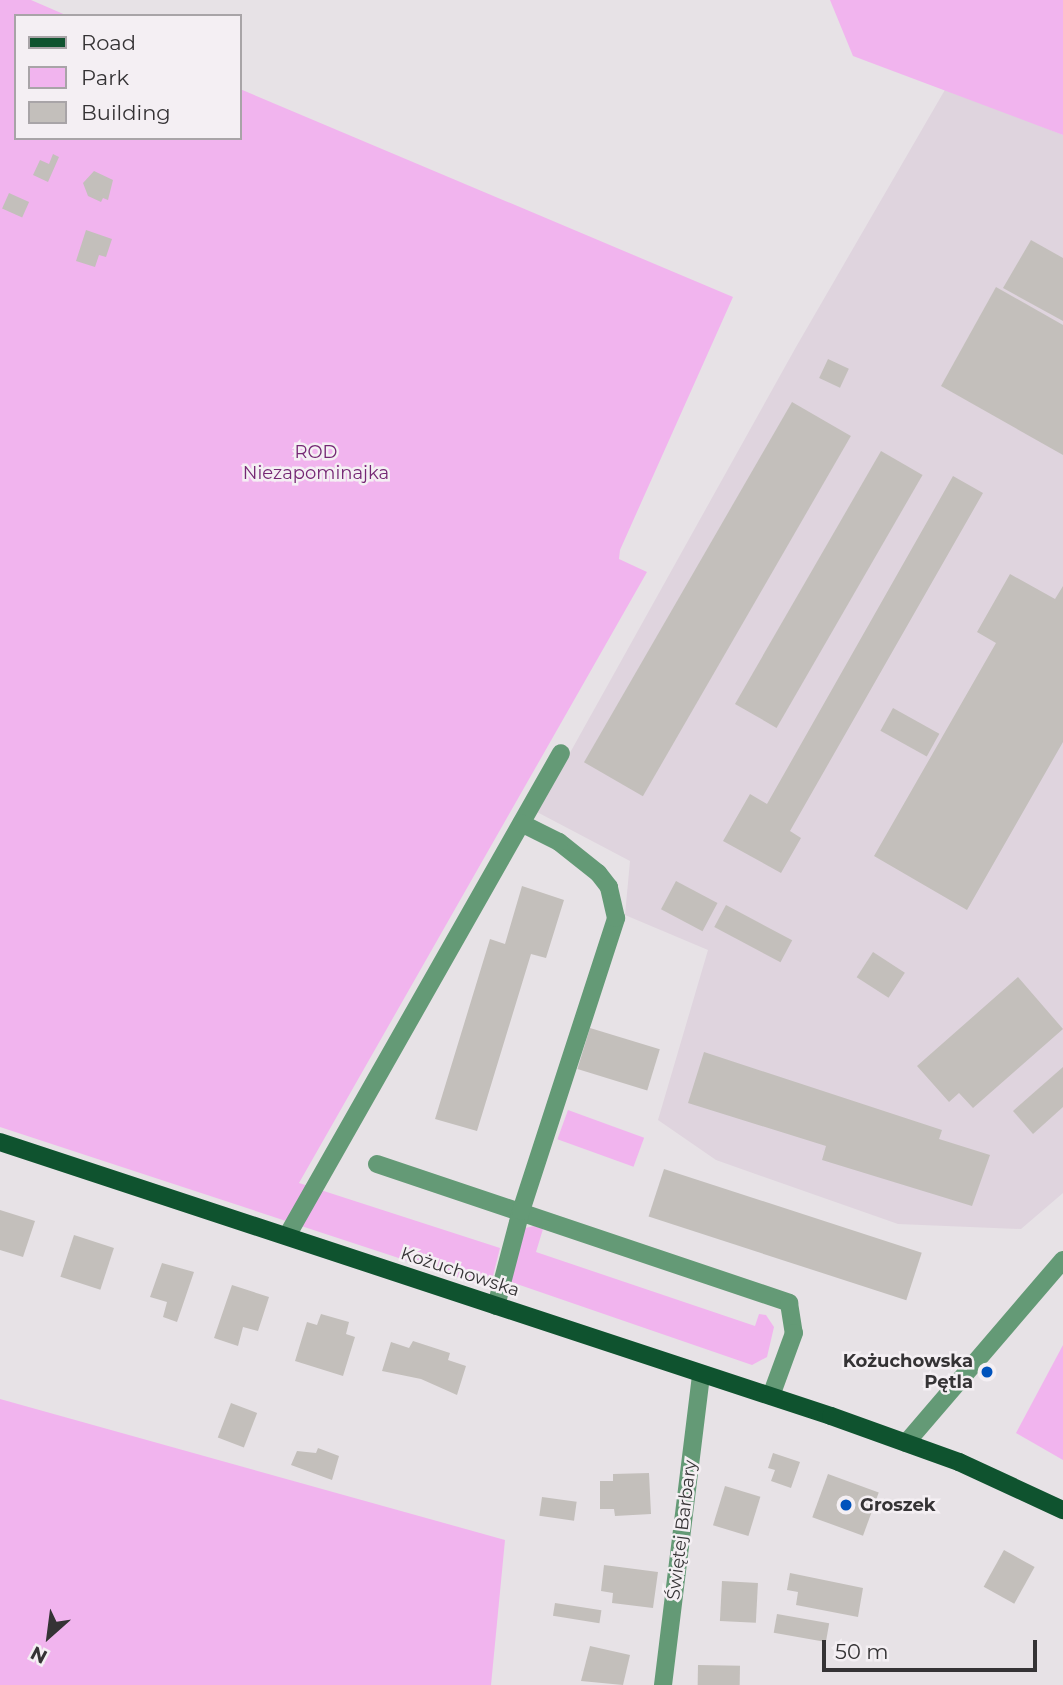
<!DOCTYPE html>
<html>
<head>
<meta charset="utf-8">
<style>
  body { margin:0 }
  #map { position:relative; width:1063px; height:1685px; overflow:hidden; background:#e7e2e6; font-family:Montserrat,sans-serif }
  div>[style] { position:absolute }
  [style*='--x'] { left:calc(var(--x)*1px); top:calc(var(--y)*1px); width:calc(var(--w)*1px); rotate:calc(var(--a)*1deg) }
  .built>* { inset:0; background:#dfd4de }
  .green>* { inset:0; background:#f1b4ee; transform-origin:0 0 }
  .building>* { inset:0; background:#c3bfbb; transform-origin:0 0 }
  .minor>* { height:18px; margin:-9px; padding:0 9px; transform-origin:9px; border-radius:9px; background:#649a76 }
  .major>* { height:18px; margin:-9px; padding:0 9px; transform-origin:9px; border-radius:9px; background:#0f532f }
  .dots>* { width:19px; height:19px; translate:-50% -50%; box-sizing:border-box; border:4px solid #f4eff3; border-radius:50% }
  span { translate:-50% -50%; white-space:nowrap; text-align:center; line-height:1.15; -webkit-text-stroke:5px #f4eff3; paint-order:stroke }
  .park-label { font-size:18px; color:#752774 }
  .street-label { font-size:18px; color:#353335 }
  .poi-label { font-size:18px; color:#353335; font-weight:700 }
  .right { translate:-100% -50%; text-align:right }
  .left { translate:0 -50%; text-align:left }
  .legend { position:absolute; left:14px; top:14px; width:228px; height:126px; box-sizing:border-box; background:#f4eff3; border:2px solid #a8a4a7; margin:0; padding:9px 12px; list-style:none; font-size:21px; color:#353335 }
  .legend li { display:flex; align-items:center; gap:14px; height:35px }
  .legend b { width:35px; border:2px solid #a8a4a7 }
  .north { position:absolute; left:14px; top:1601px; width:70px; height:70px; -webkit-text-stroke:5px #f4eff3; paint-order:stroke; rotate:208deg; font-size:19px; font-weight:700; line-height:28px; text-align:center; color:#353335 }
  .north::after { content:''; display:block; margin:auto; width:24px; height:32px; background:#353335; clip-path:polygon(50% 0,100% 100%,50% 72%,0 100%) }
  .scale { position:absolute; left:822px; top:1640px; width:215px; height:32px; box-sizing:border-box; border:4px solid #353335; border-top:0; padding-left:9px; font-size:21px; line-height:24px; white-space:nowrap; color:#353335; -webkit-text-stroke:5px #f4eff3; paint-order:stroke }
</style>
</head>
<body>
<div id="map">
  <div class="built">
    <i style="clip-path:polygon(946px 88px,1063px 135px,1063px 1193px,1021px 1229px,898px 1224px,716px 1160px,658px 1120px,708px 950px,625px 915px,630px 861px,537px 812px,796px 347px)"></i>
  </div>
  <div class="green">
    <i style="clip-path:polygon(0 0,31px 0,68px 16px,16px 16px,16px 138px,240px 138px,240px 89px,733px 297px,620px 550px,619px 559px,647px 572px,299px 1183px,500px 1248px,490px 1288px,0 1127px)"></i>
    <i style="clip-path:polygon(830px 0,1063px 0,1063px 135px,853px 56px)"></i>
    <i style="left:568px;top:1110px;width:81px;height:31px;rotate:20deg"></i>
    <i style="clip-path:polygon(534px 1226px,543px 1229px,536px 1252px,755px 1326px,759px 1314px,766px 1315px,774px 1327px,767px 1357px,752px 1365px,511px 1282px,525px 1228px)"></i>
    <i style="clip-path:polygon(1063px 1345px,1063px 1460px,1016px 1433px)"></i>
    <i style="clip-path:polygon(0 1399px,505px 1540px,491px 1685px,0 1685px)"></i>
  </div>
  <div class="building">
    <i style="clip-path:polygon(53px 154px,59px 157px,48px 182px,33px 175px,40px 160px,49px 164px)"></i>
    <i style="clip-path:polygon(94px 171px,113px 180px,108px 200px,103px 198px,101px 202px,88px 196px,83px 183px)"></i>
    <i style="left:9px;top:193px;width:22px;height:17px;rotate:24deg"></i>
    <i style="clip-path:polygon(86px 230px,112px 239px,106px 257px,99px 255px,95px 267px,76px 261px)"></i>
    <i style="clip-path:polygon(1031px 240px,1063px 258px,1063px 321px,1003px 288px)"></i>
    <i style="clip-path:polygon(996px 287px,1063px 325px,1063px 455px,941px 386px)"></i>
    <i style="left:828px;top:359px;width:23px;height:21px;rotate:25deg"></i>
    <i style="left:792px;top:402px;width:68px;height:416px;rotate:30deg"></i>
    <i style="left:881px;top:451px;width:48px;height:292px;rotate:30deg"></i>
    <i style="clip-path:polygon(953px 476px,983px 493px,790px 831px,801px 838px,781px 873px,723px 841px,750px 794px,767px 804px)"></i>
    <i style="clip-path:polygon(1010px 574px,1055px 599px,1063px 586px,1063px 742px,967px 910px,874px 856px,996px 643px,977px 632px)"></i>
    <i style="left:893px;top:708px;width:53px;height:26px;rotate:29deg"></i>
    <i style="left:676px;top:881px;width:47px;height:32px;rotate:28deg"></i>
    <i style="clip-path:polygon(522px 886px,564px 900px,546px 958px,531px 954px,477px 1131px,435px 1119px,490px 939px,505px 944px)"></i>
    <i style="left:726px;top:905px;width:75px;height:25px;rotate:28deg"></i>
    <i style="left:873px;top:952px;width:38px;height:30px;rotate:33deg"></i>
    <i style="clip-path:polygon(1018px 977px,1063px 1029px,973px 1108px,959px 1093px,949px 1102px,917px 1066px)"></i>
    <i style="left:590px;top:1028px;width:73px;height:43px;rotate:17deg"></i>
    <i style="clip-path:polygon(704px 1052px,942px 1130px,939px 1139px,990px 1155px,972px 1206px,822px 1160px,826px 1146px,688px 1103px)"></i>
    <i style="clip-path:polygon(1063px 1067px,1063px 1107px,1033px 1134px,1013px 1111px)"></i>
    <i style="left:664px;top:1169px;width:271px;height:50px;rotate:18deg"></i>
    <i style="clip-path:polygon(0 1210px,35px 1221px,23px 1257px,0 1250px)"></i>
    <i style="left:74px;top:1235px;width:42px;height:44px;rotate:18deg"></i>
    <i style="clip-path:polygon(162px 1263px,194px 1272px,177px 1322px,163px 1317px,167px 1302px,150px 1297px)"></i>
    <i style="clip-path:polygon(232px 1285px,269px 1297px,258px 1331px,243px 1327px,238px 1346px,214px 1338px)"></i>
    <i style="clip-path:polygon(321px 1314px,349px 1322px,346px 1334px,355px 1337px,343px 1376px,295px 1361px,307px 1322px,317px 1325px)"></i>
    <i style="clip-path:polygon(413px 1341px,450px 1353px,448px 1360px,466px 1366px,457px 1395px,421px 1379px,382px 1371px,391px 1342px,409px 1348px)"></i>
    <i style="left:231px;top:1403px;width:28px;height:37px;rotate:21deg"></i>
    <i style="clip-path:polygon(318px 1448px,339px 1456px,332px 1480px,291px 1465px,297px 1451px,316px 1453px)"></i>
    <i style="clip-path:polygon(773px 1453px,800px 1462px,791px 1488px,771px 1481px,775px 1470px,768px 1468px)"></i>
    <i style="clip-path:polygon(649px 1473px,651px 1514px,615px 1516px,614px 1509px,600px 1509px,600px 1481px,613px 1481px,613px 1474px)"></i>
    <i style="left:828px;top:1474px;width:54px;height:46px;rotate:20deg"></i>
    <i style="left:725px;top:1486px;width:37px;height:41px;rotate:17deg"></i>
    <i style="left:542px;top:1497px;width:35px;height:19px;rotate:8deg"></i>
    <i style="left:1004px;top:1550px;width:35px;height:42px;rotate:29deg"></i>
    <i style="clip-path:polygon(604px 1565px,658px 1572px,653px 1608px,612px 1603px,613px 1593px,601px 1591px)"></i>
    <i style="clip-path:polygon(790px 1573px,863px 1588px,858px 1617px,796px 1605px,798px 1592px,787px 1590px)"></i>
    <i style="left:722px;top:1581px;width:36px;height:40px;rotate:3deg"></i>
    <i style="left:555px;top:1603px;width:47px;height:13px;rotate:9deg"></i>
    <i style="left:777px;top:1614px;width:53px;height:19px;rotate:10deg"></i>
    <i style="clip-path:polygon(590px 1646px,630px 1655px,623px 1685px,581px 1681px)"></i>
    <i style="left:698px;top:1665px;width:42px;height:20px;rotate:1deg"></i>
  </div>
  <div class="minor">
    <i style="--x:377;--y:1164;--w:435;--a:18.6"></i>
    <i style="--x:789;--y:1303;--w:30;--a:81"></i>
    <i style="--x:794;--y:1333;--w:67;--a:110.1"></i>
    <i style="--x:287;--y:1236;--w:555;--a:-60.43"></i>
    <i style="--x:496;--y:1306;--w:98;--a:-75.3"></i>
    <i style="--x:521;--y:1211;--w:308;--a:-72"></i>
    <i style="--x:616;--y:918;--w:32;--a:-103"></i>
    <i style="--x:609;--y:887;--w:18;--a:-128"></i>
    <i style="--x:598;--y:873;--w:50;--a:-141.5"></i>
    <i style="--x:559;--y:842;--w:42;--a:-153.4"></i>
    <i style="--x:906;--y:1443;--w:241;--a:-49.4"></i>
    <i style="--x:663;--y:1685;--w:313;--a:-83"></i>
  </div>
  <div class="major">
    <i style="--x:0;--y:1142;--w:875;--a:18.25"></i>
    <i style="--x:831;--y:1416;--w:136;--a:19.8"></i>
    <i style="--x:959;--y:1462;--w:115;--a:24.8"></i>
  </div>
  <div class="dots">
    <i style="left:987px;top:1372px;background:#0053bc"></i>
    <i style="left:846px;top:1505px;background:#0053bc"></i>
  </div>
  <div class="park-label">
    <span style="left:316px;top:463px">ROD<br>Niezapominajka</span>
  </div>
  <div class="street-label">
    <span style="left:460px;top:1272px;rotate:18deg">Kożuchowska</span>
    <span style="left:682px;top:1530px;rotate:-83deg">Świętej Barbary</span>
  </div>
  <div class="poi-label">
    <span class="right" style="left:973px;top:1372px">Kożuchowska<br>Pętla</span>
    <span class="left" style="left:860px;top:1505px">Groszek</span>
  </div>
  <ul class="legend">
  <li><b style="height:9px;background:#0f532f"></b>Road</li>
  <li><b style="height:19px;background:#f1b4ee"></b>Park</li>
  <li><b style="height:19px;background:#c3bfbb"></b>Building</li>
  </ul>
  <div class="north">N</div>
  <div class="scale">50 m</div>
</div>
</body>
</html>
